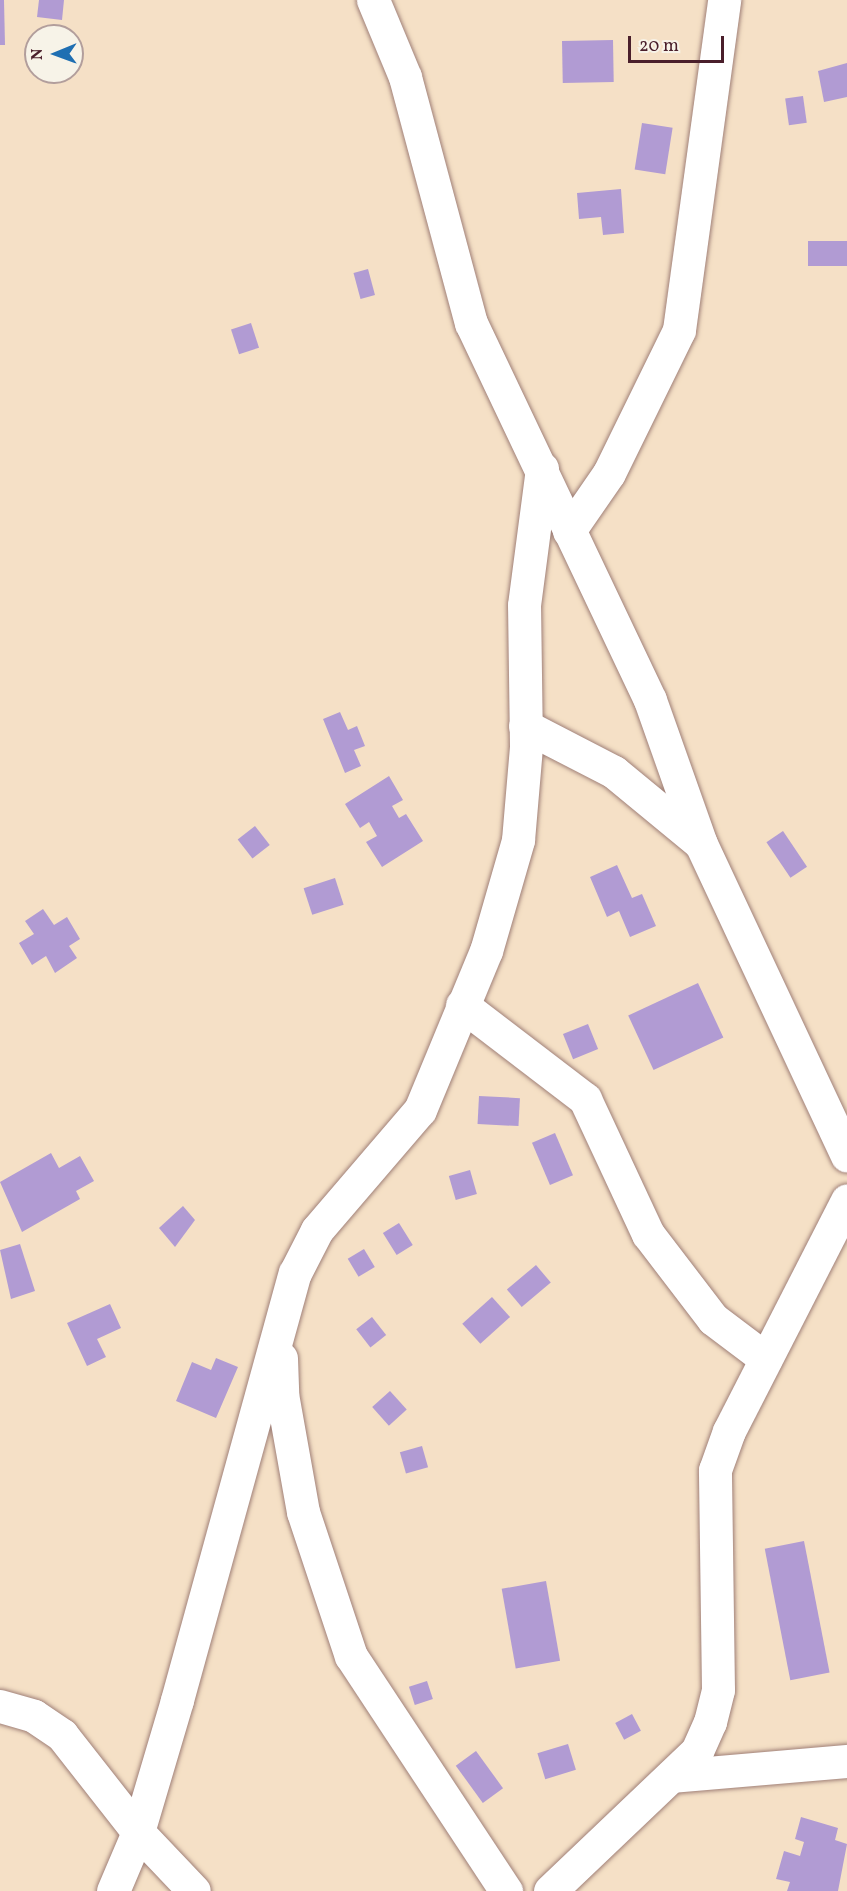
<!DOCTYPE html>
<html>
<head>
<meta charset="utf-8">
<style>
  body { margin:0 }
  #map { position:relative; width:847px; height:1891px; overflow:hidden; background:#f5e0c6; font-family:Vollkorn,serif }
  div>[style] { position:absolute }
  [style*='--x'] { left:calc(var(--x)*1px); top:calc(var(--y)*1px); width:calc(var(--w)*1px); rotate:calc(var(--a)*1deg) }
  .building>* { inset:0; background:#b19bd3; transform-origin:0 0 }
  .roads { filter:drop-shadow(0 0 2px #a08078) drop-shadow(0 0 2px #a08078) }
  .minor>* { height:33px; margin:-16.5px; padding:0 16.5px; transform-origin:16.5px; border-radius:16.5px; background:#fff }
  span { translate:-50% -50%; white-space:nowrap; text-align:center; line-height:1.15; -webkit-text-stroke:4.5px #f7f3e8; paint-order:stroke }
  .north { position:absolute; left:24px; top:24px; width:60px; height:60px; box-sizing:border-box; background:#f7f3e8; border:2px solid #b29e9c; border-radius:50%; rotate:269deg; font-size:16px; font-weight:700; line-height:24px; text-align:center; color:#4a1f2b }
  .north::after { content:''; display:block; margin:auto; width:21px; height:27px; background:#1f6fb2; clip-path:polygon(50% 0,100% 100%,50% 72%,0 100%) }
  .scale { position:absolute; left:628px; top:36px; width:96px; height:27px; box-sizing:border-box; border:3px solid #4a1f2b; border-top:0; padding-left:8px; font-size:18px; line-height:21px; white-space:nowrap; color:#4a1f2b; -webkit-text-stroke:4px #f7f3e8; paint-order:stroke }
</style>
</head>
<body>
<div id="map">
  <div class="building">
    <i style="clip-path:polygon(0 0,4px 0,5px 45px,0 45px)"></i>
    <i style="clip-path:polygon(39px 0,64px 0,62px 20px,37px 17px)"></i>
    <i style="left:613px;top:40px;width:42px;height:51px;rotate:89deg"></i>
    <i style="clip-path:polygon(847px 63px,847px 97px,824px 102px,818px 71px)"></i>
    <i style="left:803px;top:96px;width:27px;height:18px;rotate:82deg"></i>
    <i style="left:642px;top:123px;width:31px;height:47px;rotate:9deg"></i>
    <i style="clip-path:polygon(621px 189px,624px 233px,603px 235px,601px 217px,579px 219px,577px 193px)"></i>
    <i style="left:847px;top:241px;width:25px;height:39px;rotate:90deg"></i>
    <i style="left:368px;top:269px;width:27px;height:15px;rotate:75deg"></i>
    <i style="left:251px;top:323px;width:26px;height:21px;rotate:72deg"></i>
    <i style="clip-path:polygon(340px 712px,348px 730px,357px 726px,365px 746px,354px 750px,361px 766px,345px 773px,323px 719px)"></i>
    <i style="clip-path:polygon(389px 776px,403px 800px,392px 806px,399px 818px,406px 814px,423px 841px,382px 867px,366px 842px,377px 836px,369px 822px,360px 828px,345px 804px)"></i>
    <i style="left:255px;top:826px;width:24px;height:22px;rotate:52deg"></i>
    <i style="left:783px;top:831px;width:43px;height:20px;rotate:56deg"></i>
    <i style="clip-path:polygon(617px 865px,632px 898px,642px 894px,656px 926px,630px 937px,619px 911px,607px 917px,590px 877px)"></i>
    <i style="left:335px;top:878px;width:28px;height:33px;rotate:72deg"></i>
    <i style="clip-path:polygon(43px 909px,54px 925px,67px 917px,80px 939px,69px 946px,77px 958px,55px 973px,46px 956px,32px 965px,19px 943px,34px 934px,25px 921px)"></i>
    <i style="left:698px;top:983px;width:60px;height:77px;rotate:65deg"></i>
    <i style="left:588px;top:1024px;width:27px;height:27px;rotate:68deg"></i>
    <i style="left:479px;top:1096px;width:41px;height:28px;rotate:3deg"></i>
    <i style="left:555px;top:1133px;width:46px;height:25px;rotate:67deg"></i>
    <i style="clip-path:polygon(51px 1153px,59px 1168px,80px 1156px,94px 1181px,76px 1191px,80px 1199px,22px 1232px,0 1182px)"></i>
    <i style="left:470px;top:1170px;width:25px;height:22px;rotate:74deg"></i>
    <i style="clip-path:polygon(183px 1206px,195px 1220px,175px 1247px,159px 1228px)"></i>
    <i style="left:399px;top:1223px;width:26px;height:19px;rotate:58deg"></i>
    <i style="clip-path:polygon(20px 1244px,35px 1291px,11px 1299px,0 1250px)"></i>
    <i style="left:364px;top:1249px;width:21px;height:19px;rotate:59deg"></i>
    <i style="left:536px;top:1265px;width:23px;height:38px;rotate:50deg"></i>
    <i style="left:492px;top:1297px;width:27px;height:40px;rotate:48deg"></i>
    <i style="clip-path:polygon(110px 1304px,121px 1328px,97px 1339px,106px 1357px,87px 1366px,67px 1323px)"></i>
    <i style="left:372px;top:1317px;width:23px;height:20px;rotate:52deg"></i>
    <i style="clip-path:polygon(216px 1358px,238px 1367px,216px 1418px,176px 1401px,192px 1362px,211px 1370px)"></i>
    <i style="left:390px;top:1391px;width:25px;height:24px;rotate:48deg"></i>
    <i style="left:422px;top:1446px;width:22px;height:23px;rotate:74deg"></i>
    <i style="left:804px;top:1541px;width:134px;height:40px;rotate:79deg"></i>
    <i style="left:546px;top:1581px;width:81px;height:45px;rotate:80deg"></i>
    <i style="left:427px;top:1681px;width:19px;height:19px;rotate:72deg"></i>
    <i style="left:632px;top:1714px;width:19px;height:19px;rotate:62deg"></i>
    <i style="left:568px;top:1744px;width:27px;height:32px;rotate:73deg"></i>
    <i style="left:476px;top:1751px;width:46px;height:25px;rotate:54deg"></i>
    <i style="clip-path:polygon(801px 1817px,838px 1828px,835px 1840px,847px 1844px,838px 1891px,787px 1891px,790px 1882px,776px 1879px,784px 1851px,800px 1856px,804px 1842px,795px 1839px)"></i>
  </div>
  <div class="roads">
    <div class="minor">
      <i style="--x:373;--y:0;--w:83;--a:67.4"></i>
      <i style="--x:405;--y:77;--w:255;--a:75"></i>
      <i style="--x:471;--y:323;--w:417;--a:64.6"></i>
      <i style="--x:650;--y:700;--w:153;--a:70.5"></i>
      <i style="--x:701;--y:844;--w:344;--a:64.9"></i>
      <i style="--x:569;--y:531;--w:70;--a:-55.4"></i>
      <i style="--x:609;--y:473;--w:159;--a:-63.9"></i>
      <i style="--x:679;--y:330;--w:333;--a:-82.2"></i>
      <i style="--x:525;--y:726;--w:100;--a:27.3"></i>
      <i style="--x:614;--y:772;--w:112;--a:39.5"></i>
      <i style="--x:462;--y:1005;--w:155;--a:37.4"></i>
      <i style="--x:585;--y:1099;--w:149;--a:65"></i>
      <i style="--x:648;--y:1234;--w:107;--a:52.6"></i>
      <i style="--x:713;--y:1319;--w:66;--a:37"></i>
      <i style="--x:281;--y:1358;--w:36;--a:88"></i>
      <i style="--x:282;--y:1394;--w:120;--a:79.9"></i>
      <i style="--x:303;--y:1512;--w:152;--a:71.6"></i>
      <i style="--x:351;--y:1656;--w:282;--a:56.6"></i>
      <i style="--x:0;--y:1706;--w:35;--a:16"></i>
      <i style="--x:34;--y:1716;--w:34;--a:34"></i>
      <i style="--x:62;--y:1735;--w:123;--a:51.9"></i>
      <i style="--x:138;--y:1832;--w:81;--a:46.5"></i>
      <i style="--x:672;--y:1776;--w:176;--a:-4.9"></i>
      <i style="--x:113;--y:1891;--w:64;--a:-67"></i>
      <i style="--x:138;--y:1832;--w:138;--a:-73.5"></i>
      <i style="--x:177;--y:1700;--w:443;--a:-74.6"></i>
      <i style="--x:295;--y:1273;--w:48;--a:-62.9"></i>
      <i style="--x:317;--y:1230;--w:158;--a:-49.4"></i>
      <i style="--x:420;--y:1110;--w:172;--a:-67.5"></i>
      <i style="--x:486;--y:951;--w:116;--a:-73.9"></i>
      <i style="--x:518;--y:840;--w:94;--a:-85.1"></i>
      <i style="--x:526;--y:746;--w:141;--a:-90.8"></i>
      <i style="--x:524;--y:605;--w:138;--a:-82.5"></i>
      <i style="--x:550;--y:1891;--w:203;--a:-43.6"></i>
      <i style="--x:697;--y:1751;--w:32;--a:-66"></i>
      <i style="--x:710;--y:1722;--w:33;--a:-76"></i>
      <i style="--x:718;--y:1690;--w:220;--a:-90.8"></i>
      <i style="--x:715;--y:1470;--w:41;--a:-70.3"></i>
      <i style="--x:729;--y:1431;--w:259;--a:-62.9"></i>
    </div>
  </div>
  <div class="north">N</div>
  <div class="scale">20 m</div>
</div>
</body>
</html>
